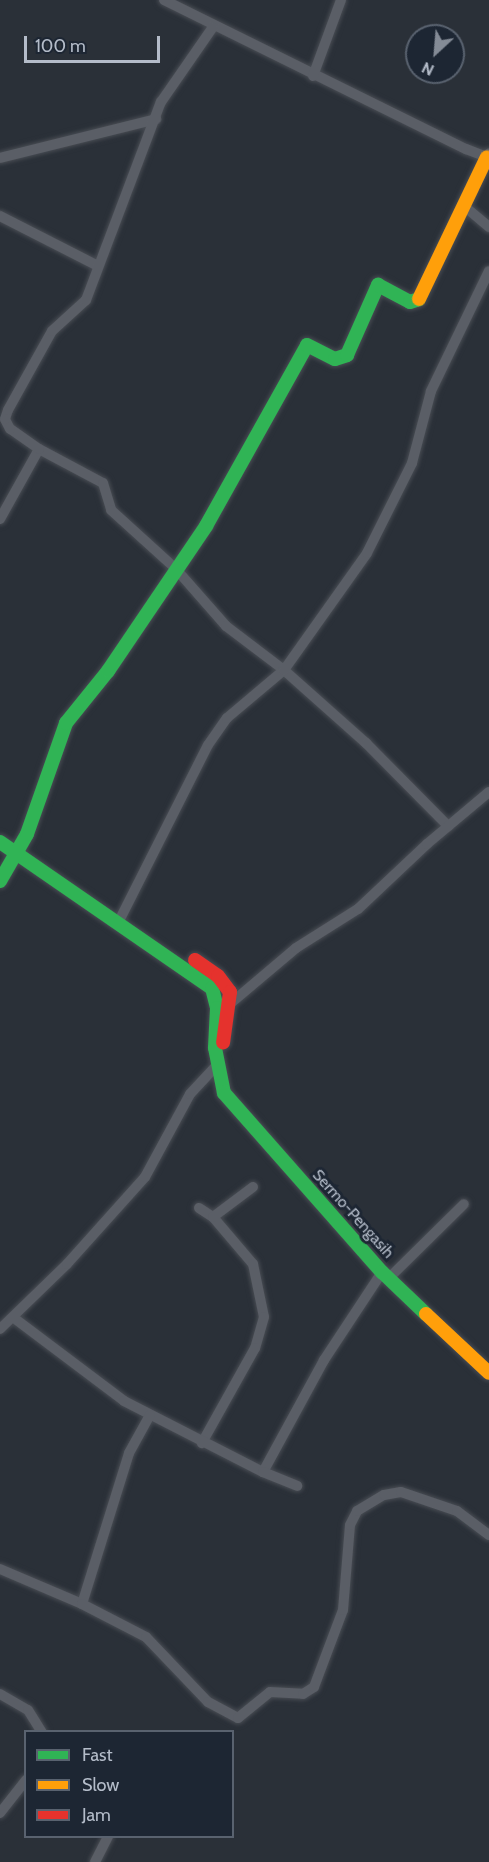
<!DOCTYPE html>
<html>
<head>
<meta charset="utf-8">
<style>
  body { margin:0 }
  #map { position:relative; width:489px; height:1862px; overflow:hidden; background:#2a3038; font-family:Cabin,sans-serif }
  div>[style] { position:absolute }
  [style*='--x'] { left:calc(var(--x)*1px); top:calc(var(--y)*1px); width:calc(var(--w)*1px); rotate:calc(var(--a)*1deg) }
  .roads { filter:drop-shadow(0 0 2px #484c53) drop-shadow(0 0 2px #484c53) }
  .street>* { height:10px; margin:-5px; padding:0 5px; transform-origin:5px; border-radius:5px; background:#5a5e66 }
  .fast>* { height:14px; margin:-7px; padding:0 7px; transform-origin:7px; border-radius:7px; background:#30b455 }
  .slow>* { height:14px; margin:-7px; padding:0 7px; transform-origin:7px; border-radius:7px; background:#ff9f0a }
  .jam>* { height:14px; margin:-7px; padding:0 7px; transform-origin:7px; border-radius:7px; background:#e5322d }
  span { translate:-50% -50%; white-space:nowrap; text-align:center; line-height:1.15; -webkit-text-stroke:6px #1d2633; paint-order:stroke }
  .street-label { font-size:16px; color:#b4bcc9 }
  .legend { position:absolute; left:24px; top:1730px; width:210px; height:108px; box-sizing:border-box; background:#1d2633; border:2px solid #59626f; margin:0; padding:8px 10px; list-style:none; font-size:18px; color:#b4bcc9 }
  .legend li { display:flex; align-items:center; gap:12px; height:30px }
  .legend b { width:30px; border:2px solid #59626f }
  .north { position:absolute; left:405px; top:24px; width:60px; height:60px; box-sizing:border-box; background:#1d2633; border:2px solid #59626f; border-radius:50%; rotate:206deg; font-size:16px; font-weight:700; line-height:24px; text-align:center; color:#b4bcc9 }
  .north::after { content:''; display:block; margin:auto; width:21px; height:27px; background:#848b96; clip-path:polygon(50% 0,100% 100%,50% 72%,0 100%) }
  .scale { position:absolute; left:24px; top:36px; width:136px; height:27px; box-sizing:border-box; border:3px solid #b4bcc9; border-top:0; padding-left:8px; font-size:18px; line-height:21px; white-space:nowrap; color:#b4bcc9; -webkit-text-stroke:4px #1d2633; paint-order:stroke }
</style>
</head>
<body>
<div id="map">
  <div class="roads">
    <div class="street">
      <i style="--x:164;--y:0;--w:337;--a:26.3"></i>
      <i style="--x:466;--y:149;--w:22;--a:21"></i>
      <i style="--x:487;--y:157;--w:4;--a:-63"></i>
      <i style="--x:313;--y:76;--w:81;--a:-69.8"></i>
      <i style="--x:0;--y:158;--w:161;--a:-14"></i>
      <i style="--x:464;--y:206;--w:33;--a:40"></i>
      <i style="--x:0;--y:216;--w:110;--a:27"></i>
      <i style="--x:39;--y:449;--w:72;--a:28"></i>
      <i style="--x:103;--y:483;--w:28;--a:73"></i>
      <i style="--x:111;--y:510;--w:88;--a:42.2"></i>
      <i style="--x:176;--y:569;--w:76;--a:48.7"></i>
      <i style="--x:226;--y:626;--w:73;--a:37.2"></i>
      <i style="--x:284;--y:670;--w:110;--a:41.7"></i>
      <i style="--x:366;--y:743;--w:117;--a:45.3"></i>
      <i style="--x:0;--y:519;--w:80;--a:-60.9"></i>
      <i style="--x:39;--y:449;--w:35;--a:-145"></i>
      <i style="--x:10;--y:429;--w:11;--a:-117"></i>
      <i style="--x:5;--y:419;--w:9;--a:-72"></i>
      <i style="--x:8;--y:410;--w:90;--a:-60.9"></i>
      <i style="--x:52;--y:331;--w:46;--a:-42.4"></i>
      <i style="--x:86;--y:300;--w:212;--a:-69.3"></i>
      <i style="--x:161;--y:102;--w:91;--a:-55.3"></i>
      <i style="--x:119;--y:921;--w:197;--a:-63.2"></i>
      <i style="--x:208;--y:745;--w:33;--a:-55"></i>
      <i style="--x:227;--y:718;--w:75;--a:-40.1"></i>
      <i style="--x:284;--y:670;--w:143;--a:-54.6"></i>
      <i style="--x:367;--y:553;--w:101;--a:-63.4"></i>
      <i style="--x:412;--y:463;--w:74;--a:-75.2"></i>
      <i style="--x:431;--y:391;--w:133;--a:-64.2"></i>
      <i style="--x:231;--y:1003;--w:85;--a:-40.2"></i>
      <i style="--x:296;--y:948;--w:73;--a:-32.2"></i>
      <i style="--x:358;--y:909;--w:95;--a:-43.3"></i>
      <i style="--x:427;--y:844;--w:81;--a:-40"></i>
      <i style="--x:199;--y:1208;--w:17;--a:33"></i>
      <i style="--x:213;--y:1217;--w:62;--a:49.6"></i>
      <i style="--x:253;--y:1264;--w:54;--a:78.3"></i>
      <i style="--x:264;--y:1317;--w:32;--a:106"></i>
      <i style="--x:255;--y:1348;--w:109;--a:119.2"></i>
      <i style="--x:213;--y:1217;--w:50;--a:-36.9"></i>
      <i style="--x:389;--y:1278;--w:105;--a:-44.6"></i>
      <i style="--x:14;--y:1318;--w:138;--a:37"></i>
      <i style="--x:124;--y:1401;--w:156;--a:27.1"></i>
      <i style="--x:263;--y:1472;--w:128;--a:-61.4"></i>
      <i style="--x:324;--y:1360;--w:105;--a:-56.6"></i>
      <i style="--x:0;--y:1329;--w:93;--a:-44.1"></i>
      <i style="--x:67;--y:1264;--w:117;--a:-48.1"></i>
      <i style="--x:145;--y:1177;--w:94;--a:-61.5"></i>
      <i style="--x:190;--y:1094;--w:41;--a:-47"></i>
      <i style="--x:263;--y:1472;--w:37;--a:22"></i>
      <i style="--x:0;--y:1569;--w:89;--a:23.1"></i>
      <i style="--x:82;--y:1604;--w:158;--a:-72.7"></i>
      <i style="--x:129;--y:1453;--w:43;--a:-61.1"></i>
      <i style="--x:82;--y:1604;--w:72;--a:27.3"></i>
      <i style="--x:146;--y:1637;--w:90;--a:46.4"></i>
      <i style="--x:208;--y:1702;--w:34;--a:28"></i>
      <i style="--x:238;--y:1718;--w:41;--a:-39.1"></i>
      <i style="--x:270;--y:1692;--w:33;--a:3"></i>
      <i style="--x:303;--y:1694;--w:13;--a:-32"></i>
      <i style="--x:314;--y:1687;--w:82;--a:-69.4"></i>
      <i style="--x:343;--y:1610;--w:85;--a:-85.3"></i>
      <i style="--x:350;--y:1525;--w:16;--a:-63"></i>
      <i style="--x:357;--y:1511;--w:31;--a:-31"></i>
      <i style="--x:384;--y:1495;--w:17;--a:-10"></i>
      <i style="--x:401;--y:1492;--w:59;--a:18.7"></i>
      <i style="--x:457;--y:1511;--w:40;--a:37"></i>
      <i style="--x:0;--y:1694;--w:32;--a:30"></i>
      <i style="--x:28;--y:1710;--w:26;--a:58"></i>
      <i style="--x:0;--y:1813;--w:42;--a:-51.8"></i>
      <i style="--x:95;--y:1862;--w:29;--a:-63"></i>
    </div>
    <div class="fast">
      <i style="--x:0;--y:842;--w:257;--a:34.6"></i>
      <i style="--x:212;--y:988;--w:21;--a:76"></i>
      <i style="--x:217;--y:1008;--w:40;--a:92.9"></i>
      <i style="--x:215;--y:1048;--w:46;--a:78.7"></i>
      <i style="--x:224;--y:1093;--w:239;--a:48.6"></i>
      <i style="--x:382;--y:1272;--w:61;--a:43.7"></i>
      <i style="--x:0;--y:881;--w:54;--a:-60.1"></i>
      <i style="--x:27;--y:834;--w:118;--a:-70.6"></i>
      <i style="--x:66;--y:723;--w:67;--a:-51.1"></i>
      <i style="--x:108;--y:671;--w:175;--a:-55.9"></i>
      <i style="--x:206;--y:526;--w:207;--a:-60.8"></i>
      <i style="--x:307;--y:345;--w:31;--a:27"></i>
      <i style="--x:335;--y:359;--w:13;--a:-18"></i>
      <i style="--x:347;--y:355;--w:77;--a:-66.1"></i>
      <i style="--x:378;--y:285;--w:36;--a:28"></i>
      <i style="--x:410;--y:302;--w:9;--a:-18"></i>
    </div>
    <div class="slow">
      <i style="--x:419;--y:299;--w:157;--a:-64.4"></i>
      <i style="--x:426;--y:1314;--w:86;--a:43.1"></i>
    </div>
    <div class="jam">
      <i style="--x:195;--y:960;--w:28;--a:35"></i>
      <i style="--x:218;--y:976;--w:20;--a:53"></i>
      <i style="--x:230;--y:992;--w:51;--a:97.8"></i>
    </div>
  </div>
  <div class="street-label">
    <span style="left:353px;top:1214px;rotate:48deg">Sermo-Pengasih</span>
  </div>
  <ul class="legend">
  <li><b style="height:8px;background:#30b455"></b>Fast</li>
  <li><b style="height:8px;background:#ff9f0a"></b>Slow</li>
  <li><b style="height:8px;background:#e5322d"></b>Jam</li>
  </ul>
  <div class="north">N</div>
  <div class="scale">100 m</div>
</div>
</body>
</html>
